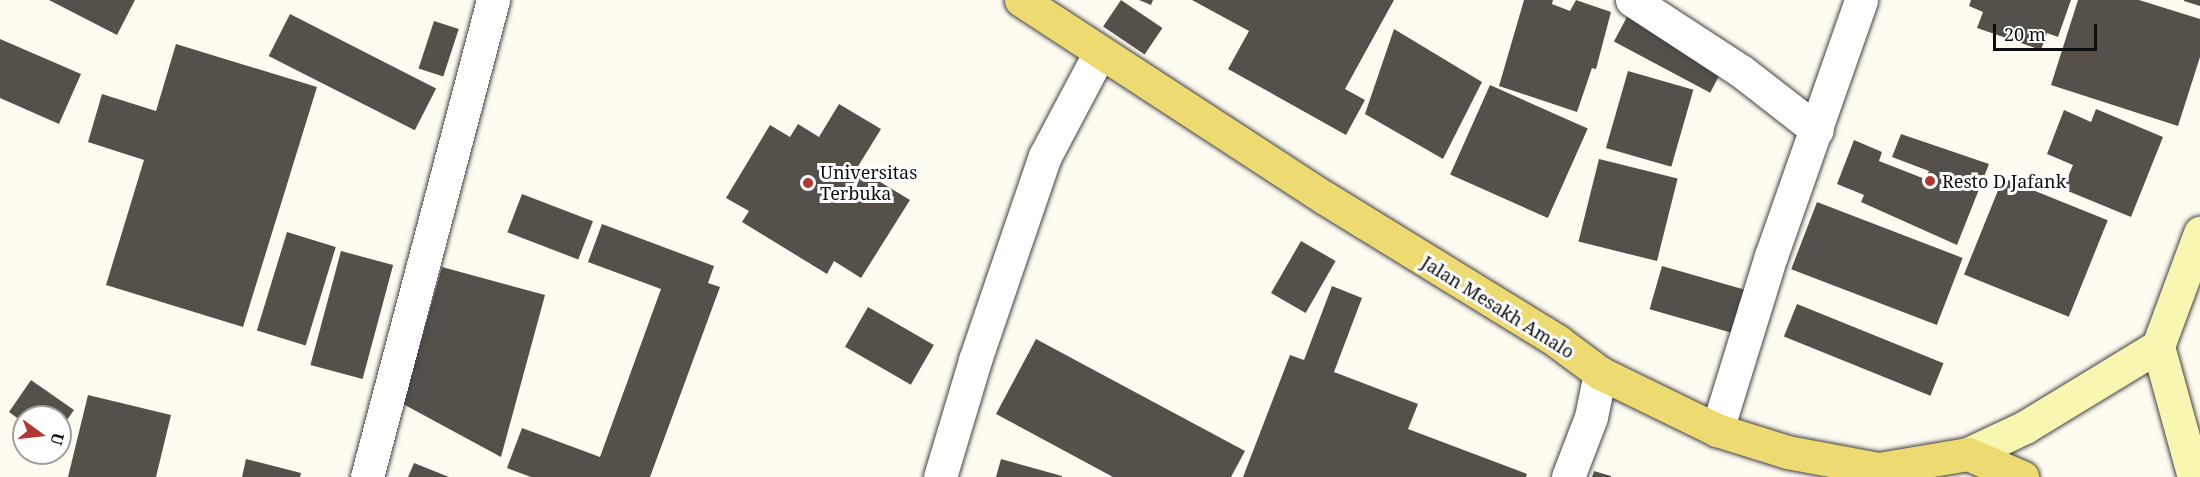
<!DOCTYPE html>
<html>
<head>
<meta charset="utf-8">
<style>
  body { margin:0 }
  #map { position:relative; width:2200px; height:477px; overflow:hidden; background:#fefcf1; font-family:"Noto Serif",serif }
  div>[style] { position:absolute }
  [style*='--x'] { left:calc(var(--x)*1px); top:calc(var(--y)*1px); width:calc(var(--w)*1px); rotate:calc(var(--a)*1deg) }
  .building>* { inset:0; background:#56504b; transform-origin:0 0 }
  .roads { filter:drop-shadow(0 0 2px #414141) drop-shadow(0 0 2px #414141) }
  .minor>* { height:33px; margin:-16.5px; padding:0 16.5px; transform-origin:16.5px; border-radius:16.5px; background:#fff }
  .secondary>* { height:33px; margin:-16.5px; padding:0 16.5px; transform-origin:16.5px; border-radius:16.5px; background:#f8f7b1 }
  .primary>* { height:33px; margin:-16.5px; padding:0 16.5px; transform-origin:16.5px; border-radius:16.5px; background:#edda71 }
  .dots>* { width:16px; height:16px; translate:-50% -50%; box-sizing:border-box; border:3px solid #fff; border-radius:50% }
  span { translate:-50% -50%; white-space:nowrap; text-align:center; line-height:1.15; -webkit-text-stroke:6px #fff; paint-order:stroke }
  .poi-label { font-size:18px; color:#0e0e0e }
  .left { translate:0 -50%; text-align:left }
  .street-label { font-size:18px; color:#0e0e0e }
  .north { position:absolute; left:12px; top:405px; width:60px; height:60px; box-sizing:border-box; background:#fff; border:2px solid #9f9f9f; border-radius:50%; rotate:105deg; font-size:16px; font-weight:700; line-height:24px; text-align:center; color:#0e0e0e }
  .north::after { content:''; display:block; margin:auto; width:21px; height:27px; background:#b33731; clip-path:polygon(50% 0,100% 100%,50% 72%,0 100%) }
  .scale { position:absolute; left:1993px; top:24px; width:104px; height:27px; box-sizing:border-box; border:3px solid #0e0e0e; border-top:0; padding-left:8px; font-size:18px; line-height:21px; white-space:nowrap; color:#0e0e0e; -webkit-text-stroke:4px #fff; paint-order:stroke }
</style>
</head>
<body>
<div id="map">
  <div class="building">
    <i style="clip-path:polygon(49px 0,135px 0,117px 35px)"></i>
    <i style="left:1121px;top:0;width:50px;height:32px;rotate:34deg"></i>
    <i style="clip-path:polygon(1139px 0,1153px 0,1151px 5px)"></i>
    <i style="clip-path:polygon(1192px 0,1394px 0,1345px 89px,1365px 100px,1346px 135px,1228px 69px,1249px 31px)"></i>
    <i style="clip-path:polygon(1524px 0,1553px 0,1552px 4px,1570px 11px,1576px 0,1611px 12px,1596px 69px,1592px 68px,1577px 112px,1499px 86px)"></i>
    <i style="clip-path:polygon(1971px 0,2071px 0,2058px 37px,2047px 33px,2041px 50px,1977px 28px,1983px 12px,1969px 6px)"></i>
    <i style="clip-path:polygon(2078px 0,2139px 0,2200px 19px,2200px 57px,2178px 126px,2051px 85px)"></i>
    <i style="clip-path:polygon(2184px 0,2200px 0,2200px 6px,2184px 1px)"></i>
    <i style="left:290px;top:14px;width:164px;height:47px;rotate:27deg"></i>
    <i style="left:1628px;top:15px;width:109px;height:30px;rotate:28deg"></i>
    <i style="left:434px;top:21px;width:26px;height:50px;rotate:18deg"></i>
    <i style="clip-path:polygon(1394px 29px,1482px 82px,1443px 159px,1365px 114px)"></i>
    <i style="clip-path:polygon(0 39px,81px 74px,59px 124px,0 98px)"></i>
    <i style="clip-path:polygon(176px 44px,317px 87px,243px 327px,106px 285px,144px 160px,88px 142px,102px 94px,156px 111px)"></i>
    <i style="left:1628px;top:71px;width:68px;height:80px;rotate:16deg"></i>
    <i style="left:1490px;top:85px;width:107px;height:98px;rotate:24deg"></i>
    <i style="clip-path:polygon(839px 104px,881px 129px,857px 168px,910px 200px,861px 278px,834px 261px,827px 274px,742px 222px,749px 211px,726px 198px,770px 125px,790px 137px,798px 124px,819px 137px)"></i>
    <i style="clip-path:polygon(2096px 109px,2163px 137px,2131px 217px,2063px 189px,2073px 165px,2047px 154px,2064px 110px,2091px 122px)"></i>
    <i style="clip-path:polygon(1901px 134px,1989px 164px,1957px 245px,1861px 202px,1864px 195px,1837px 184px,1854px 140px,1882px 152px,1879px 161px,1925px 179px,1929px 171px,1892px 157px)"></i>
    <i style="left:1599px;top:159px;width:81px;height:85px;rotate:14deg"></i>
    <i style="left:2003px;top:178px;width:113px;height:104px;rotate:22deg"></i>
    <i style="left:522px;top:194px;width:76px;height:41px;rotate:21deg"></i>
    <i style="left:1817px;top:202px;width:156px;height:72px;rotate:21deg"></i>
    <i style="clip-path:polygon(602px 224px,714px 266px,708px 283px,720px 287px,650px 477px,531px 477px,507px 468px,522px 428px,600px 457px,661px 289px,588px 262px)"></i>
    <i style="left:287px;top:232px;width:51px;height:103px;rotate:17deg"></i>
    <i style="left:1301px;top:241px;width:40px;height:60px;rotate:30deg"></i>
    <i style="left:341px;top:251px;width:54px;height:118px;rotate:15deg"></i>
    <i style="left:1662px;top:266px;width:88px;height:45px;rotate:16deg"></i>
    <i style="clip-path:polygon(442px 267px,545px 295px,501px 457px,403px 404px)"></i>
    <i style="clip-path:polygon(1332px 286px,1362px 298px,1334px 372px,1418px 404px,1408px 429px,1527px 474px,1526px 477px,1243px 477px,1290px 355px,1304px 360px)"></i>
    <i style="left:1797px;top:304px;width:158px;height:35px;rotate:22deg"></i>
    <i style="left:868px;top:307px;width:76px;height:46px;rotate:30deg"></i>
    <i style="clip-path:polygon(1036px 339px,1245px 451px,1231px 477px,1113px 477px,996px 414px)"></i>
    <i style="clip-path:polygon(31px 380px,74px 410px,60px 430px,60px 417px,24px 417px,24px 423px,9px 412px)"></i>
    <i style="clip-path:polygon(88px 395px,171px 415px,156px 477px,68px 477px)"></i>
    <i style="clip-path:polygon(246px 459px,301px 473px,300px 477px,242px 477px)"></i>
    <i style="clip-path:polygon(1001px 459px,1062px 476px,1062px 477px,996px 477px)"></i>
    <i style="clip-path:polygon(414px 463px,449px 477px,408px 477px)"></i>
    <i style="clip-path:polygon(1594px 471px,1611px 476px,1611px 477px,1592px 477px)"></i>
  </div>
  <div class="roads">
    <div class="minor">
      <i style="--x:1632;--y:0;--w:130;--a:33.1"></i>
      <i style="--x:1741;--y:71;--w:96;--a:37.8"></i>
      <i style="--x:1717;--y:430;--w:182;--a:-72.8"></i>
      <i style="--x:1771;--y:256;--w:271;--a:-70.6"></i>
      <i style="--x:367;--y:477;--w:493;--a:-75.2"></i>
      <i style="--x:940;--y:477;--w:122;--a:-73.3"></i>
      <i style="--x:975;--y:360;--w:216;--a:-71.1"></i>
      <i style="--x:1045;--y:156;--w:115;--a:-62.1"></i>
      <i style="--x:1568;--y:477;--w:64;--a:-69"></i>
      <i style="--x:1591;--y:417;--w:45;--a:-78.4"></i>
    </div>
    <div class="secondary">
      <i style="--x:1968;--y:454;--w:63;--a:-25.3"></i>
      <i style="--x:2025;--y:427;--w:156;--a:-31.3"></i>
      <i style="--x:2194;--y:477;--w:136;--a:-105.4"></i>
      <i style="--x:2158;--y:346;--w:121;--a:-69.6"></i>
    </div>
    <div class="primary">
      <i style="--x:1021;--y:0;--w:363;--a:33.1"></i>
      <i style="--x:1325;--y:198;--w:273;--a:31.6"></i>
      <i style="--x:1557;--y:341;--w:54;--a:36.7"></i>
      <i style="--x:1600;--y:373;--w:130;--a:26"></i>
      <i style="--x:1717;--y:430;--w:73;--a:17.4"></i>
      <i style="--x:1787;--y:452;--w:94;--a:10.5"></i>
      <i style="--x:1879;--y:469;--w:90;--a:-9.6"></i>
      <i style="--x:1968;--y:454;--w:59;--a:23.1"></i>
    </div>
  </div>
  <div class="dots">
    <i style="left:1930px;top:181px;background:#b33731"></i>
    <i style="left:808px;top:183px;background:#b33731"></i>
  </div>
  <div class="poi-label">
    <span class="left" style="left:820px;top:183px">Universitas<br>Terbuka</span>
    <span class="left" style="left:1942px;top:181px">Resto D Jafank</span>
  </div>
  <div class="street-label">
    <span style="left:1498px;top:307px;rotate:32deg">Jalan Mesakh Amalo</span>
  </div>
  <div class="north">U</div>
  <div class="scale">20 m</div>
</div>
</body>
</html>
